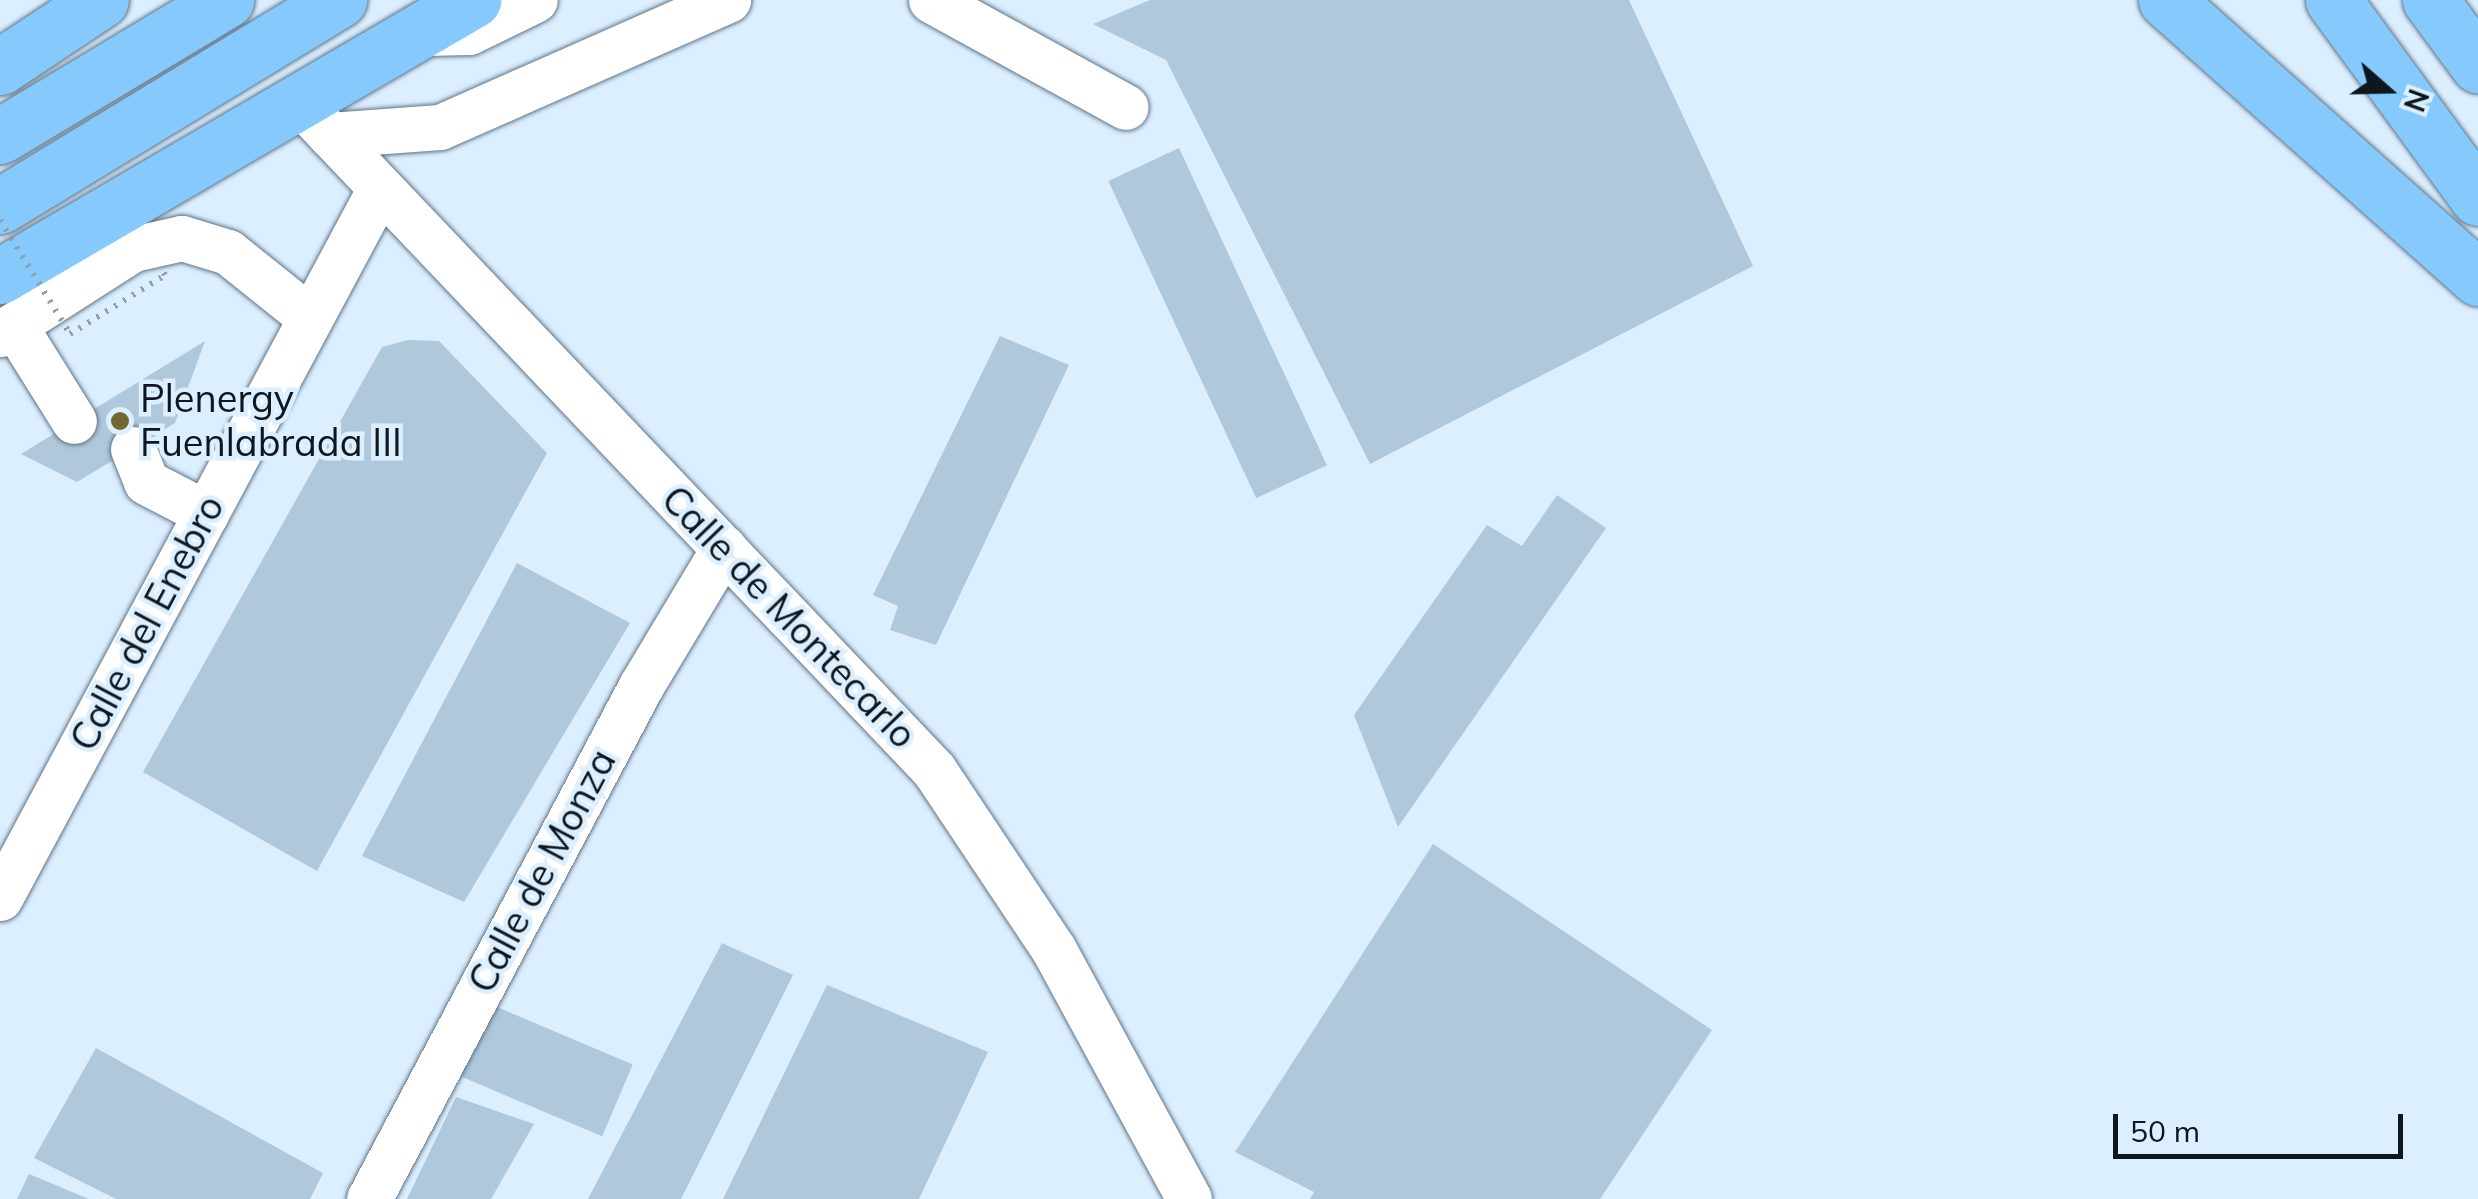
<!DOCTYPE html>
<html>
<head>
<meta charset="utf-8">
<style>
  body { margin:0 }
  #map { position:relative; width:2478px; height:1199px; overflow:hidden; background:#dbefff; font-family:Mulish,sans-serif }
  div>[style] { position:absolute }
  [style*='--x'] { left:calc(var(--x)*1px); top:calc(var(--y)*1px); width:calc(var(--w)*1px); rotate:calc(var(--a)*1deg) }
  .building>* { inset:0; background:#b0c8db; transform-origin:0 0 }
  .roads { filter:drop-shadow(0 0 2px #5f7587) drop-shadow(0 0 2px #5f7587) }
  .minor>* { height:45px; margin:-22.5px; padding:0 22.5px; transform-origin:22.5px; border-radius:22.5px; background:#fff }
  .highway>* { height:55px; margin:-27.5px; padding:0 27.5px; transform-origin:27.5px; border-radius:27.5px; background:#86cafd }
  .path-bridge>* { height:6px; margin-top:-3px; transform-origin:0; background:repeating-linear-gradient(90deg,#8f9fab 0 2.5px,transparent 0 10.5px) }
  .dots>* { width:28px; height:28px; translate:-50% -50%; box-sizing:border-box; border:5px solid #dbefff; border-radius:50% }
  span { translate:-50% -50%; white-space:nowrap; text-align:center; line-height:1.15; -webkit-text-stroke:9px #dbefff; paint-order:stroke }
  .poi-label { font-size:38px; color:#0e171e }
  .left { translate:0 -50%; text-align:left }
  .street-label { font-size:38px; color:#0e171e }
  .north { position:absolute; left:2338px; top:40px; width:100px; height:100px; -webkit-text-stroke:8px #dbefff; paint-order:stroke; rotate:110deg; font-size:28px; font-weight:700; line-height:40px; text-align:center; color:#0e171e }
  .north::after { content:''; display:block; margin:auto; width:35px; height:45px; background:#0e171e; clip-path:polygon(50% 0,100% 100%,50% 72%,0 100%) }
  .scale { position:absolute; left:2113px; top:1114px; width:290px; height:45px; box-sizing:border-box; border:5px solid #0e171e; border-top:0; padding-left:12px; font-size:30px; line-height:35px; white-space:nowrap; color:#0e171e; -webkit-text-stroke:8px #dbefff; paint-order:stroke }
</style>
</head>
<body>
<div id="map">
  <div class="building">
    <i style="clip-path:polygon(1150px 0,1629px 0,1753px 266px,1370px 464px,1166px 60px,1093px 24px)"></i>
    <i style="left:1179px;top:148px;width:350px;height:78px;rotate:65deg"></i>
    <i style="clip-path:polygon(1000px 336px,1069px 365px,936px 645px,890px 630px,898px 606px,873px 595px)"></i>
    <i style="clip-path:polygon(408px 340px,439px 341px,547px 453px,317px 871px,143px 772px,382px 347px)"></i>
    <i style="clip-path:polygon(205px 341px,175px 423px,77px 482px,21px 454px)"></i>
    <i style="clip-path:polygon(1557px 495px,1606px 528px,1398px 827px,1354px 715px,1487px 525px,1522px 546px)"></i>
    <i style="clip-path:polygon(517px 563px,630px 623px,464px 902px,362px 856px)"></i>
    <i style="clip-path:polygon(1433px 844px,1712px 1030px,1600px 1199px,1310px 1199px,1314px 1192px,1235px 1152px)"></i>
    <i style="clip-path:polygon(722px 943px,793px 975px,681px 1199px,588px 1199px)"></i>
    <i style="clip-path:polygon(827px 985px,988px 1052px,919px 1199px,723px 1199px)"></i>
    <i style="left:490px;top:1004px;width:155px;height:78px;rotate:23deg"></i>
    <i style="clip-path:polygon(96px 1048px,323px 1173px,310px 1199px,116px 1199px,34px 1158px)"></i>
    <i style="clip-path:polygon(456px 1097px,534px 1124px,491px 1199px,407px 1199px)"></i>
    <i style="clip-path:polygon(29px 1174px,89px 1199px,17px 1199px)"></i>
  </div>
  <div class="roads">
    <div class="minor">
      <i style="--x:931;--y:0;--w:222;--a:28.8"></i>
      <i style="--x:426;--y:33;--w:43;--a:-1.3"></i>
      <i style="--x:469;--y:32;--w:73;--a:-25.9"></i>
      <i style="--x:299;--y:102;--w:922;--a:46.45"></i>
      <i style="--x:934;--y:770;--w:216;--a:56.3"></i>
      <i style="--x:1054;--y:950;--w:283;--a:61.5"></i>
      <i style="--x:330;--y:135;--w:110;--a:-4.2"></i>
      <i style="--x:440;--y:127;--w:315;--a:-23.8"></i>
      <i style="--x:14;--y:325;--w:113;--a:58"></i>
      <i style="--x:0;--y:334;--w:158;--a:-32.6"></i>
      <i style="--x:133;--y:249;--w:50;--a:-12.7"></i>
      <i style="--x:182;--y:238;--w:48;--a:16.9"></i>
      <i style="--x:228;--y:252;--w:102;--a:38.7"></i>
      <i style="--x:133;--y:449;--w:35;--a:68"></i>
      <i style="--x:146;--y:482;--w:68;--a:27.3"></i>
      <i style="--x:0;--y:898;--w:803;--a:-61.84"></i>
      <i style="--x:369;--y:1199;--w:581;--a:-62.07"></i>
      <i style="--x:641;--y:686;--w:161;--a:-59"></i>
    </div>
    <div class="highway">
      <i style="--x:2166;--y:0;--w:418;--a:41.7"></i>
      <i style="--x:2333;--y:0;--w:245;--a:53.8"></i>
      <i style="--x:2430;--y:0;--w:81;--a:53.6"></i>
      <i style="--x:0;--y:67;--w:121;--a:-33.6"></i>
      <i style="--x:0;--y:136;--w:264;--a:-31"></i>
      <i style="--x:0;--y:206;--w:397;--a:-31.3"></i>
      <i style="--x:0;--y:276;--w:548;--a:-30.26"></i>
    </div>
  </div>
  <div class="path-bridge">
    <i style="--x:0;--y:220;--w:134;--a:58.4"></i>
    <i style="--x:70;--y:334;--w:112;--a:-31.8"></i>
    <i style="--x:165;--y:275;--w:10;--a:-119"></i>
  </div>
  <div class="dots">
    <i style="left:120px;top:421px;background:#736633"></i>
  </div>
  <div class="poi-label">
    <span class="left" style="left:140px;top:421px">Plenergy<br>Fuenlabrada III</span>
  </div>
  <div class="street-label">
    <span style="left:789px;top:617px;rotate:46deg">Calle de Montecarlo</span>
    <span style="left:147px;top:623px;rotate:-62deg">Calle del Enebro</span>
    <span style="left:542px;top:871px;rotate:-62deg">Calle de Monza</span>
  </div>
  <div class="north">N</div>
  <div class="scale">50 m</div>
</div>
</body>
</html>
